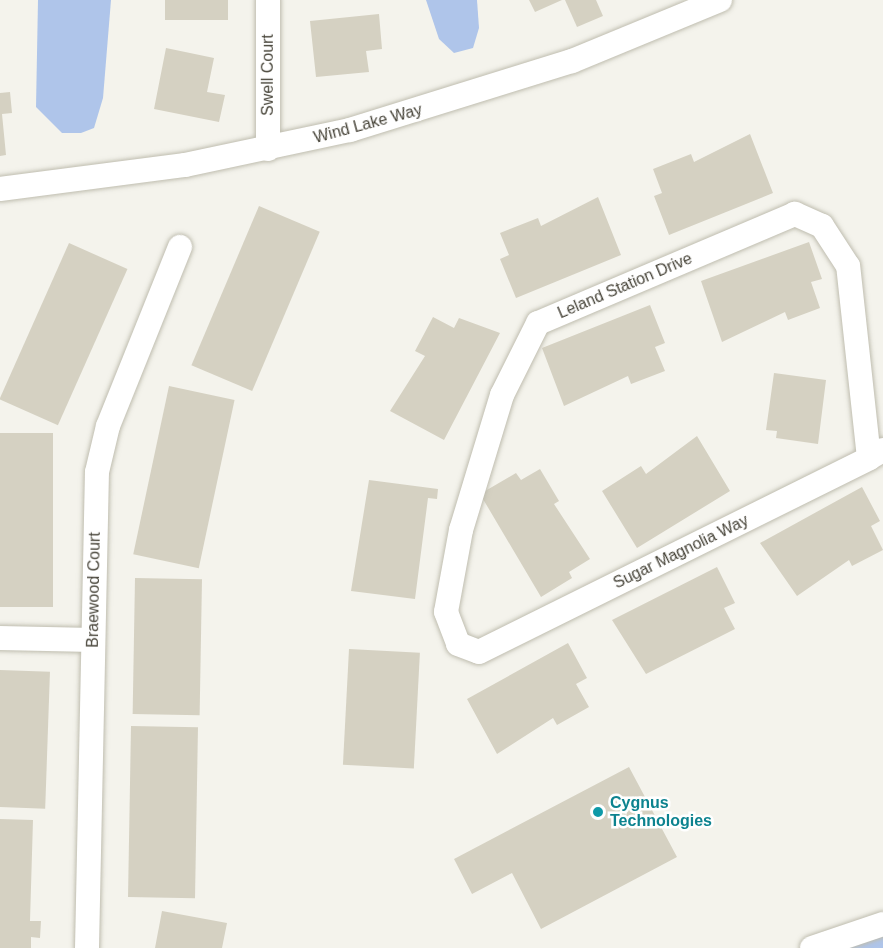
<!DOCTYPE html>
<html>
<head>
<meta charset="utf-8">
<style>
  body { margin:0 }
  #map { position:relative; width:883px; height:948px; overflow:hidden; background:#f4f3ec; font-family:Helvetica,sans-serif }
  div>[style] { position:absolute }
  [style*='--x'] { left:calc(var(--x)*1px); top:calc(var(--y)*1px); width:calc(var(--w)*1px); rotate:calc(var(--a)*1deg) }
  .water>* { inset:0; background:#afc5ea }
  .building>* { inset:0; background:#d5d1c2; transform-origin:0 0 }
  .roads { filter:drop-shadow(0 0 2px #bfbdaf) drop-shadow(0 0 2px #bfbdaf) }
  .minor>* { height:24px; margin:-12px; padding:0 12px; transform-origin:12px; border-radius:12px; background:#fff }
  .dots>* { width:16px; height:16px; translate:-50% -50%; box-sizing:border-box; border:3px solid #fff; border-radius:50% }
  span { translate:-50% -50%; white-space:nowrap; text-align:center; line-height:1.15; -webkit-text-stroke:5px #fff; paint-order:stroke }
  .street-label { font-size:16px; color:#48453a }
  .culture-label { font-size:16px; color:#0d838f; font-weight:700 }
  .left { translate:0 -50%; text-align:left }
</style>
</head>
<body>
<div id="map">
  <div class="water">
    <i style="clip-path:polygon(38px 0,111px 0,103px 98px,94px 128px,81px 133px,62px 133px,36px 107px)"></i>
    <i style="clip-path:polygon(426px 0,477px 0,479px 28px,473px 48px,454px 53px,439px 39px)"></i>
    <i style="clip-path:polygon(883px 932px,883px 948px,833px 948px)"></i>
  </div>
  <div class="building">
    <i style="left:165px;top:0;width:63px;height:20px"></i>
    <i style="clip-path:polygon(529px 0,562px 0,535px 12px)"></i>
    <i style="clip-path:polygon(565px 0,596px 0,603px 16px,577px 27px)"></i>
    <i style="clip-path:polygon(379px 14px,382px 49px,366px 51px,369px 72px,316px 77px,310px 21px)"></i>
    <i style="clip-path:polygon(166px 48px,214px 58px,207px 92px,225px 95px,219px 122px,154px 109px)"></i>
    <i style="clip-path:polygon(10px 92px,12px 113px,2px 114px,6px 155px,0 156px,0 93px)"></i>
    <i style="clip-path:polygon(750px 134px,773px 193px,669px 235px,654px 196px,662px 193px,653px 169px,691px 154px,694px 162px)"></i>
    <i style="clip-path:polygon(598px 197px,621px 255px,516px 298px,500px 259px,509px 255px,500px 233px,538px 218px,541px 226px)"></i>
    <i style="left:259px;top:206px;width:66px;height:173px;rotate:23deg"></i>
    <i style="clip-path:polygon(809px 242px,822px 279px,811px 282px,820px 308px,788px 320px,785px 312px,722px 342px,701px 281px)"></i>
    <i style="left:69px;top:243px;width:64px;height:171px;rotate:24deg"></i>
    <i style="clip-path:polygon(650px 305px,665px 343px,655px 347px,665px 371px,631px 384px,628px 376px,564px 406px,542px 348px)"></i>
    <i style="clip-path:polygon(433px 317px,454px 328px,459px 318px,500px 333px,444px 440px,390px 411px,425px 356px,415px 351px)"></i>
    <i style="clip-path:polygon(774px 373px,826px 380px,818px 444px,776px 438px,777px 431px,766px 430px)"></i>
    <i style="left:169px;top:386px;width:67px;height:172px;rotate:12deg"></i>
    <i style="left:0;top:433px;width:53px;height:174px"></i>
    <i style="clip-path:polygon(697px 436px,730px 491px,637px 548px,602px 491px,641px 466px,646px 474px)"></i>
    <i style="clip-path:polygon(540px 469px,559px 501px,554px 504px,590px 559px,569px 572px,572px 578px,541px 597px,480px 494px,516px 473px,521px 480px)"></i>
    <i style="clip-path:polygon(369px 480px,438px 489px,437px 499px,428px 498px,415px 599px,351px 591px)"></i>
    <i style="clip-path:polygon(862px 487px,880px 521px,871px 526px,883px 550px,852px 566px,849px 560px,797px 596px,760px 543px)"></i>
    <i style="clip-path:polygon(717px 567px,735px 603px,724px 608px,735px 629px,646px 674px,612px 620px)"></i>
    <i style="left:135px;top:578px;width:67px;height:136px;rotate:1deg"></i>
    <i style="clip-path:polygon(568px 643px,587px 678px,576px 684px,589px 707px,557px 725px,553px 718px,497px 754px,467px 699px)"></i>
    <i style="left:349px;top:649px;width:71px;height:116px;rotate:3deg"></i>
    <i style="left:0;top:670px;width:50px;height:137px;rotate:2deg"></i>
    <i style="left:131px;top:726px;width:67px;height:171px;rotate:1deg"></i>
    <i style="clip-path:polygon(629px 767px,677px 857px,541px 929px,512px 873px,472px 894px,454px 859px)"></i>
    <i style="clip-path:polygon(0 819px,33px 820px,30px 921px,41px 921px,40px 938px,31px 937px,31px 948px,0 948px)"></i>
    <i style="clip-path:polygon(162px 911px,227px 923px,222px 948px,155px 948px)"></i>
  </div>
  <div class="roads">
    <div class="minor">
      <i style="--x:268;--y:0;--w:149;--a:90"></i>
      <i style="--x:0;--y:189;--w:187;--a:-7.4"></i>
      <i style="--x:185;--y:165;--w:169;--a:-12"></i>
      <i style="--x:350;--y:130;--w:232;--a:-17.3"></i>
      <i style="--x:572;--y:61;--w:160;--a:-22.4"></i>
      <i style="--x:869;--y:458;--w:193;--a:-96.2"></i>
      <i style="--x:848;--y:266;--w:48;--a:-123"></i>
      <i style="--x:822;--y:226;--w:30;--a:-156"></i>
      <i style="--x:795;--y:214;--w:279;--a:157"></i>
      <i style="--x:538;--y:323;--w:80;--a:116.6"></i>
      <i style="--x:502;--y:395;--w:141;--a:106.9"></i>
      <i style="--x:461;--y:530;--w:83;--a:100.4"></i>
      <i style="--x:446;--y:612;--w:34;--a:69"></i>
      <i style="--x:458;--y:644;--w:22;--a:21"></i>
      <i style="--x:479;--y:652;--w:436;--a:-26.4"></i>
      <i style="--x:869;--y:458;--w:16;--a:-30"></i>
      <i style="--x:0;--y:638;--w:93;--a:1.2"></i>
      <i style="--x:87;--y:948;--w:476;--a:-88.8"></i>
      <i style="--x:97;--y:472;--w:47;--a:-76.6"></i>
      <i style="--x:108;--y:426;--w:193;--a:-68.1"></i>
      <i style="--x:812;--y:948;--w:75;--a:-18.7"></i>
    </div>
  </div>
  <div class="dots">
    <i style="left:598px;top:812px;background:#0f9aa8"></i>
  </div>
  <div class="street-label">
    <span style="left:268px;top:75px;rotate:-90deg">Swell Court</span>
    <span style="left:368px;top:124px;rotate:-15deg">Wind Lake Way</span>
    <span style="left:625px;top:286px;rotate:-23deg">Leland Station Drive</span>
    <span style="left:681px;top:552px;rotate:-26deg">Sugar Magnolia Way</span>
    <span style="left:94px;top:590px;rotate:-89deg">Braewood Court</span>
  </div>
  <div class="culture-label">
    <span class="left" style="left:610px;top:812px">Cygnus<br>Technologies</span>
  </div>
</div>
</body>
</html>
